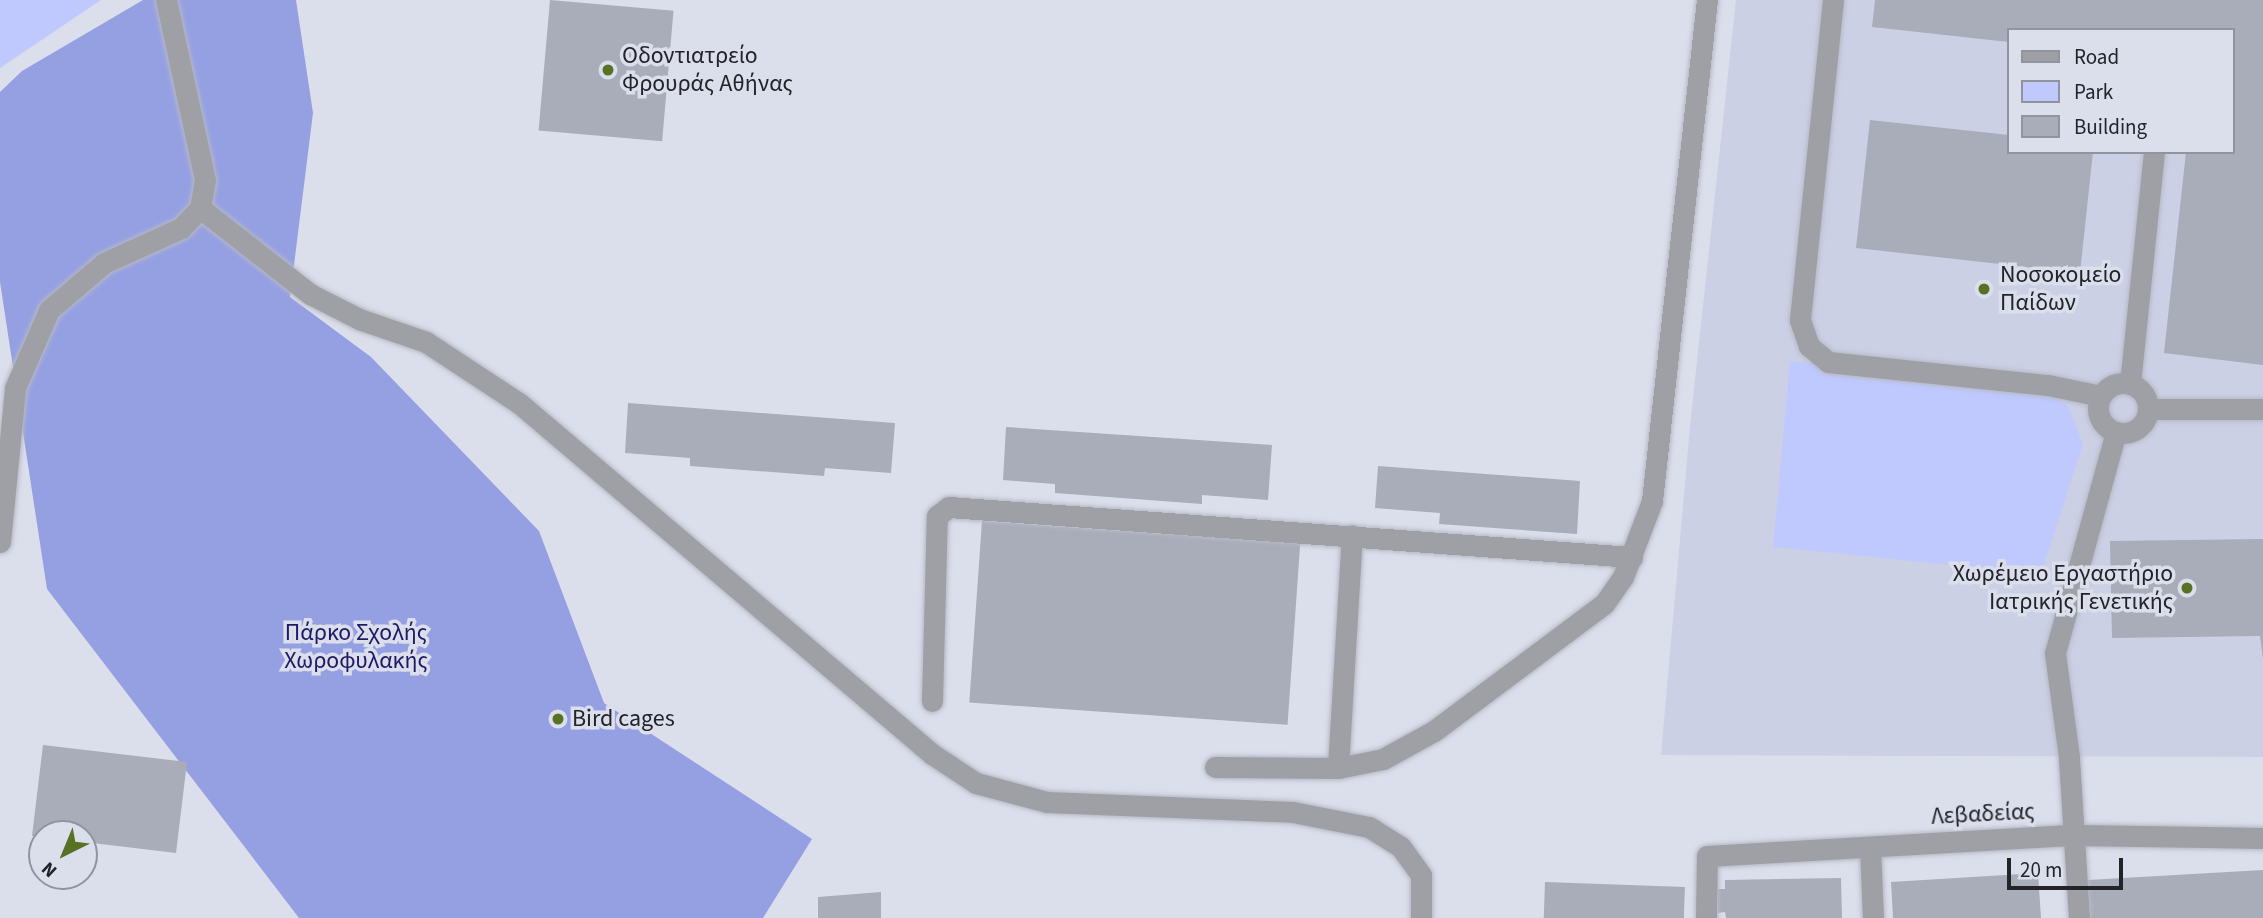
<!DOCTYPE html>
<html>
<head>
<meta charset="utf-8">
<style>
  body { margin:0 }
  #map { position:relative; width:2263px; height:918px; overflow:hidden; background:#dbdeeb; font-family:"Source Sans 3",sans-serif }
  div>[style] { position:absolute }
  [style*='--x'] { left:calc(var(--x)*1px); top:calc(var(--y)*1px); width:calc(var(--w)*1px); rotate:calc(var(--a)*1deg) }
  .built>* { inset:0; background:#ccd0e5 }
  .green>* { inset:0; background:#bfc9fe }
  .forest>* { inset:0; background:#95a0e3 }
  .building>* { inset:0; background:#a9acb9; transform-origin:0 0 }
  .roads { filter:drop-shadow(0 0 2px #b6b9c4) drop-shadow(0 0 2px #b6b9c4) }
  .minor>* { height:21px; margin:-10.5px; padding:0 10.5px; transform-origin:10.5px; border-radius:10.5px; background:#9fa0a6 }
  .minor>.ring { margin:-10.5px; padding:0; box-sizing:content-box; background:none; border:21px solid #9fa0a6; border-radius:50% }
  .dots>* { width:19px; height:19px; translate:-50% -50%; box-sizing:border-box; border:4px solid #dbdeeb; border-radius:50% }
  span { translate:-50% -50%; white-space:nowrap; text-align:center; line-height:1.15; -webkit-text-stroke:7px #dbdeeb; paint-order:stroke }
  .poi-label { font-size:24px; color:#232429 }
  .left { translate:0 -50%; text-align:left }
  .right { translate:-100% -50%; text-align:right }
  .park-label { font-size:24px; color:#1e1a66 }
  .street-label { font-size:24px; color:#232429 }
  .legend { position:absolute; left:2007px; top:28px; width:228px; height:126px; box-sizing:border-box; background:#dbdeeb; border:2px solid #91949d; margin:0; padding:9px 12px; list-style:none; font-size:21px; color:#232429 }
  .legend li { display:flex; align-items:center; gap:14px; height:35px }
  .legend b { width:35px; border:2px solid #91949d }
  .north { position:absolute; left:28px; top:820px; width:70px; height:70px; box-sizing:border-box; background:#dbdeeb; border:2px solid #91949d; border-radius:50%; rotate:223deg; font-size:19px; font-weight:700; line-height:28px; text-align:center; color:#232429 }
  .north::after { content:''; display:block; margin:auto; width:24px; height:32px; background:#577225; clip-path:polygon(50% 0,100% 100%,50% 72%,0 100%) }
  .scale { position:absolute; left:2007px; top:858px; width:116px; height:32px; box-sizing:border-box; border:4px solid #232429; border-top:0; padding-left:9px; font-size:21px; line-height:24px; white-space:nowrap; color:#232429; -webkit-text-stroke:5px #dbdeeb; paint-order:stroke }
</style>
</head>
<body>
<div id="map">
  <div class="built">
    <i style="clip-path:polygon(evenodd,1736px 0,2263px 0,2263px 757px,1661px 755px,1690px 426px,1736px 0,2009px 30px,2233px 30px,2233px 152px,2009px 152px,2009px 30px)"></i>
  </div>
  <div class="green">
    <i style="clip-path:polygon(0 0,101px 0,0 68px)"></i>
    <i style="clip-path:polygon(1790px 361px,2002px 384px,2048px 393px,2068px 406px,2083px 444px,2041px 574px,1773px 547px)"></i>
  </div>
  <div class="forest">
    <i style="clip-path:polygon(143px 0,296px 0,313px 113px,290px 297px,371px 357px,539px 531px,604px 703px,812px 839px,763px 918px,299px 918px,47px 589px,0 282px,0 92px,22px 71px)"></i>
  </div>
  <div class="building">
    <i style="left:550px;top:0;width:124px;height:131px;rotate:5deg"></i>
    <i style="clip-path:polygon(1875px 0,2263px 0,2263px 365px,2164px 353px,2186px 152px,2233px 152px,2233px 30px,2009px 30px,2009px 42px,1872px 27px)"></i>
    <i style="clip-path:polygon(1870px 120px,2009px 135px,2009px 152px,2093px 152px,2080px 273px,1856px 248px)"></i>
    <i style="clip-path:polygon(628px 403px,895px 423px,891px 473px,825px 468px,824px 476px,690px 466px,690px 458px,625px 453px)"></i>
    <i style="clip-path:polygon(1006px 427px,1272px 445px,1268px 500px,1202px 495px,1202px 504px,1055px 493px,1055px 484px,1003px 480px)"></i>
    <i style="clip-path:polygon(1378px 466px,1580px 481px,1577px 534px,1439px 524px,1440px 513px,1375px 508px)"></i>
    <i style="left:982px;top:521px;width:319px;height:182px;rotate:4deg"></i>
    <i style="clip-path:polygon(2263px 539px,2263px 659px,2260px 636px,2112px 638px,2110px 541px)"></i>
    <i style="clip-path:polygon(43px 745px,187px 762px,176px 853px,84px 842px,84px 834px,32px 836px)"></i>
    <i style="clip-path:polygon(2263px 870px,2263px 918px,2090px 918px,2088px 880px)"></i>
    <i style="clip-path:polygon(2038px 873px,2041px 918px,1893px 918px,1891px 882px)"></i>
    <i style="clip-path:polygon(1841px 878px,1842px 918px,1726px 918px,1725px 912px,1718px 913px,1718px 889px,1725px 889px,1725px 880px)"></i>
    <i style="left:1545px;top:882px;width:140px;height:36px;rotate:2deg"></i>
    <i style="clip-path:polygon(881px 892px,881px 918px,818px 918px,818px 897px)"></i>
  </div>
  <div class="roads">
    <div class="minor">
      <i style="--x:1833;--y:0;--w:322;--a:95.9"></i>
      <i style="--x:1800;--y:320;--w:28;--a:71"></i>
      <i style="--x:1809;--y:346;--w:25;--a:40"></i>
      <i style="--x:1828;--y:362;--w:221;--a:6"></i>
      <i style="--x:2048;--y:385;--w:54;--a:11.7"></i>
      <i style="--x:200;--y:208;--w:140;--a:38"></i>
      <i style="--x:310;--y:294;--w:55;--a:27"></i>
      <i style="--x:359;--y:319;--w:71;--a:18.9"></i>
      <i style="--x:426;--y:342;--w:111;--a:33.3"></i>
      <i style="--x:519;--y:403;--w:542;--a:40.36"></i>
      <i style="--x:932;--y:754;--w:53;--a:33.4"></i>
      <i style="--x:976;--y:783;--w:73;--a:15"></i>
      <i style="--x:1047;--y:802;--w:246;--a:2.3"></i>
      <i style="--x:1293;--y:812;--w:77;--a:11.2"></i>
      <i style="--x:1369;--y:827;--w:36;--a:32"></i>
      <i style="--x:1400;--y:846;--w:36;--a:54"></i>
      <i style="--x:1421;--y:875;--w:43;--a:90"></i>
      <i class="ring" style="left:2098px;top:383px;width:29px;height:29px"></i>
      <i style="--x:2130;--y:384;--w:233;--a:-84.1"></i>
      <i style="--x:2148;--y:409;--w:115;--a:0"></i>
      <i style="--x:0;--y:542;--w:155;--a:-84.4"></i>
      <i style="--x:15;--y:388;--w:85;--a:-66.4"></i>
      <i style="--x:49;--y:310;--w:72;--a:-40.5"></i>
      <i style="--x:104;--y:263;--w:85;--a:-24.4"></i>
      <i style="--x:181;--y:228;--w:28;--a:-46"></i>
      <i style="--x:200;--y:208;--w:28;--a:-80"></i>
      <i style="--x:205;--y:180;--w:184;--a:-102.2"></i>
      <i style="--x:932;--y:701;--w:185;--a:-88.5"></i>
      <i style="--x:937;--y:516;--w:15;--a:-37"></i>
      <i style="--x:949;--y:507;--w:685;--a:4.19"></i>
      <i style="--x:1215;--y:767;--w:123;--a:0.5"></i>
      <i style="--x:1338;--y:768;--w:46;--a:-11.3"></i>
      <i style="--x:1383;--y:759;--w:58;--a:-28.8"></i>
      <i style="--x:1434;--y:731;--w:212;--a:-36.8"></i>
      <i style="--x:1604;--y:604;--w:33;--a:-55"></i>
      <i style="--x:1623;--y:577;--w:81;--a:-69.1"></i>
      <i style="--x:1652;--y:501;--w:504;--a:-83.74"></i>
      <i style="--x:1338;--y:768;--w:233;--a:-86.6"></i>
      <i style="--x:1870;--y:847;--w:71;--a:87.6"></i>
      <i style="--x:1706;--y:918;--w:62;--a:-89.1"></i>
      <i style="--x:1707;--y:856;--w:368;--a:-3.3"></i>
      <i style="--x:2074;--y:835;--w:189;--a:0.9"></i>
      <i style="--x:2079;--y:918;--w:161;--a:-93.6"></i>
      <i style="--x:2069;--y:757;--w:105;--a:-97.7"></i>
      <i style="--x:2055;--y:653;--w:229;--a:-74.6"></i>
    </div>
  </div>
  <div class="dots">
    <i style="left:608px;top:70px;background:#577225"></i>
    <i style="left:1984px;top:289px;background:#577225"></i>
    <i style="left:2187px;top:588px;background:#577225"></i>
    <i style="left:558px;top:719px;background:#577225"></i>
  </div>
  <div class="poi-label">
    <span class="left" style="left:622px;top:70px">Οδοντιατρείο<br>Φρουράς Αθήνας</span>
    <span class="left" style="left:2000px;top:289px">Νοσοκομείο<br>Παίδων</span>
    <span class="right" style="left:2173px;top:588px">Χωρέμειο Εργαστήριο<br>Ιατρικής Γενετικής</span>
    <span class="left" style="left:572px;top:719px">Bird cages</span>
  </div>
  <div class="park-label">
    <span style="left:356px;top:647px">Πάρκο Σχολής<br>Χωροφυλακής</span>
  </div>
  <div class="street-label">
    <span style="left:1983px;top:814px;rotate:-3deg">Λεβαδείας</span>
  </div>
  <ul class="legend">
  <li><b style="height:9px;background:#9fa0a6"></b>Road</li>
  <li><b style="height:19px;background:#bfc9fe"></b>Park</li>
  <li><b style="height:19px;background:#a9acb9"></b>Building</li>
  </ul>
  <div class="north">N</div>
  <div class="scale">20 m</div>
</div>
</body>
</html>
